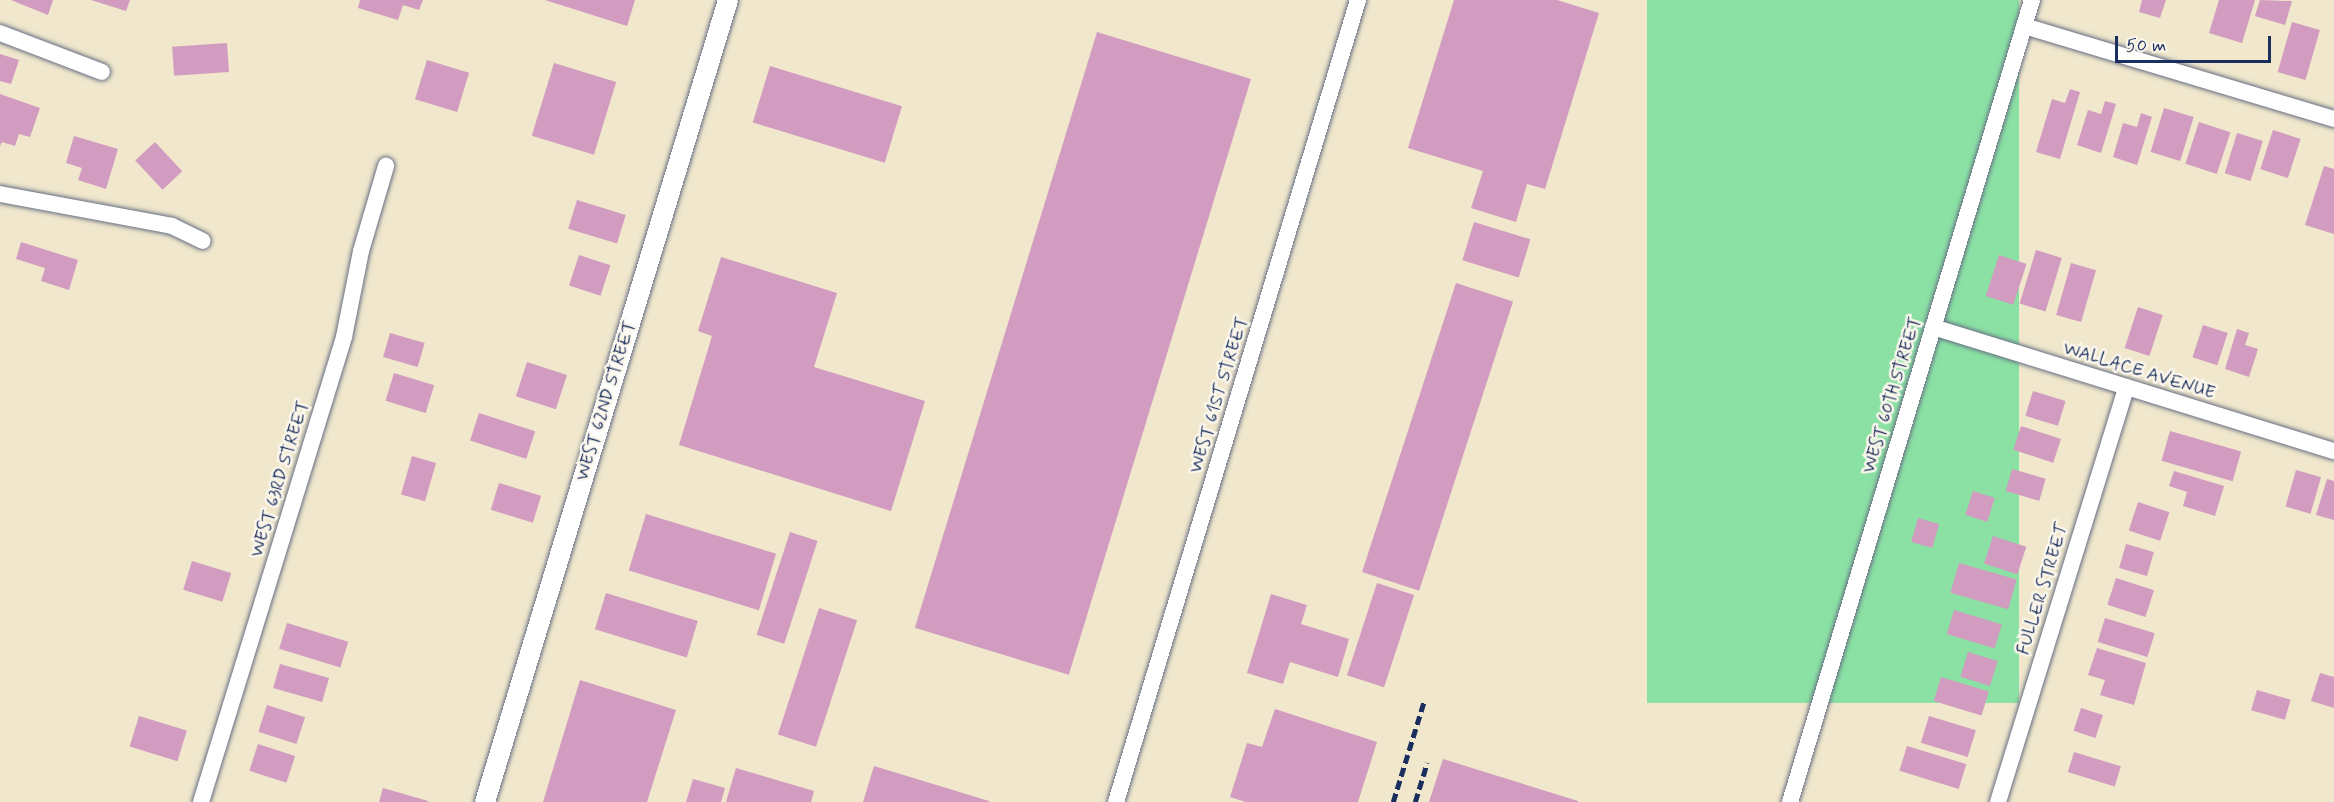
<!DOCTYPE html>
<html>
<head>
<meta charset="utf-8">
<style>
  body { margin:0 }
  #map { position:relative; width:2334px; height:802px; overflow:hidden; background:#f0e7cc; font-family:Mynerve,sans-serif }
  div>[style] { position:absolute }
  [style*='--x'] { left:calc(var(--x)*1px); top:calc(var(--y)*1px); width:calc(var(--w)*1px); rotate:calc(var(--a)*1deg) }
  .green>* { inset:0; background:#8be1a4; transform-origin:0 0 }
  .building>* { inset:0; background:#d19cbf; transform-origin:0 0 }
  .roads { filter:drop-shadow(0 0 2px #666f84) drop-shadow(0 0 2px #666f84) }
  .minor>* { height:16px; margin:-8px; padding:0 8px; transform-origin:8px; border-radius:8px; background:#fff }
  .tertiary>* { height:20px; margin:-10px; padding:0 10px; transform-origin:10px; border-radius:10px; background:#fff }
  .rail>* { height:4.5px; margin-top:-2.25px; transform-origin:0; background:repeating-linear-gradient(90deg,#1b2f5e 0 9px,transparent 0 13.5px) }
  span { translate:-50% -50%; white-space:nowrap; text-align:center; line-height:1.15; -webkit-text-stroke:5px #fbf7ec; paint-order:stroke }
  .street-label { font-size:18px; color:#1b2f5e }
  .scale { position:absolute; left:2115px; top:36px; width:156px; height:27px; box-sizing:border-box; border:3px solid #1b2f5e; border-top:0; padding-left:8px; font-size:18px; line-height:21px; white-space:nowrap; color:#1b2f5e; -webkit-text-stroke:4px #fbf7ec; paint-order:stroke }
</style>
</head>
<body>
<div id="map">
  <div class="green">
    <i style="left:1647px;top:0;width:372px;height:703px"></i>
  </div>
  <div class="building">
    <i style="clip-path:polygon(11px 0,53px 0,48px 15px)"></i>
    <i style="clip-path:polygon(91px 0,130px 0,126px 11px)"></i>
    <i style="clip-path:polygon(360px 0,423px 0,419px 10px,403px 5px,398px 20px,358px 8px)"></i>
    <i style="clip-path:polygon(545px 0,635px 0,627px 26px)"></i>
    <i style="clip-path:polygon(1454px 0,1557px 0,1599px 13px,1545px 189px,1527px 184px,1516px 222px,1471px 208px,1483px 171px,1408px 148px)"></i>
    <i style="clip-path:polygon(2142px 0,2166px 0,2160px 18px,2139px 12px)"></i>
    <i style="clip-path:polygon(2219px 0,2255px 0,2242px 43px,2209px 33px)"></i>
    <i style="clip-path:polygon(2260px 0,2292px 1px,2285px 25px,2255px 16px)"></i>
    <i style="left:2292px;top:22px;width:29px;height:52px;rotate:16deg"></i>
    <i style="left:1097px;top:32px;width:161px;height:623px;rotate:17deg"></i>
    <i style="left:227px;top:43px;width:29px;height:55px;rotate:86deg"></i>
    <i style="clip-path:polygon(0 54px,19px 60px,11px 84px,0 81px)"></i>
    <i style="left:427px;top:60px;width:44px;height:41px;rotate:17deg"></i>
    <i style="left:554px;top:63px;width:65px;height:76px;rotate:17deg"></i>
    <i style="left:770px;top:66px;width:138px;height:59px;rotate:17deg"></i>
    <i style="clip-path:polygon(2070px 89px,2080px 92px,2060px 159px,2036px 152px,2052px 99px,2065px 103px)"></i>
    <i style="clip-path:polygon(0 94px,40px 108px,30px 137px,19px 134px,15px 146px,2px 142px,0 146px)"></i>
    <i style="clip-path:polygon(2105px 101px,2116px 104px,2101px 153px,2077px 145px,2088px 110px,2101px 114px)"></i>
    <i style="left:2164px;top:108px;width:31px;height:46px;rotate:17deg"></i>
    <i style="clip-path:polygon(2141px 113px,2152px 117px,2137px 165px,2113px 157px,2123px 123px,2137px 127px)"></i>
    <i style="left:2199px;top:122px;width:33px;height:44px;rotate:18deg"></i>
    <i style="left:2273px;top:130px;width:29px;height:41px;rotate:18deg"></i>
    <i style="left:2237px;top:133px;width:27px;height:42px;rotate:17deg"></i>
    <i style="clip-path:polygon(74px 136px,118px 149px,106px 189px,78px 180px,82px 168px,66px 163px)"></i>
    <i style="left:155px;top:142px;width:40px;height:27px;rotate:47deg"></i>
    <i style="clip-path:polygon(2324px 166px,2334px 169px,2334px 234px,2305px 225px)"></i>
    <i style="left:577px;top:200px;width:51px;height:30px;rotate:17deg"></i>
    <i style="left:1474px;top:222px;width:59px;height:40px;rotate:17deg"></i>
    <i style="clip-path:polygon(21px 242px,78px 260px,69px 290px,41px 281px,45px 268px,16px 259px)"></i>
    <i style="left:2036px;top:250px;width:27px;height:56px;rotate:17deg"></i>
    <i style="left:579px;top:255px;width:33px;height:32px;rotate:18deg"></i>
    <i style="left:1999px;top:255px;width:29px;height:43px;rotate:18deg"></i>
    <i style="clip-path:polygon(721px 257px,837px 293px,814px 367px,925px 401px,891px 511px,679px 445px,712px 336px,698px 331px)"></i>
    <i style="left:2071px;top:263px;width:26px;height:54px;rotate:16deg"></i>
    <i style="left:1456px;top:283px;width:60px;height:304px;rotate:18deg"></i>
    <i style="left:2138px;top:307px;width:26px;height:43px;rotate:18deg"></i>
    <i style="left:2203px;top:325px;width:26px;height:34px;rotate:18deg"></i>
    <i style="clip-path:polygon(2237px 329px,2249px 333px,2245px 345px,2258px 349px,2249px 377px,2225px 369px)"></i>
    <i style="left:390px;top:333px;width:36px;height:25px;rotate:16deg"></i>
    <i style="left:527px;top:362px;width:42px;height:36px;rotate:18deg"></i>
    <i style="left:394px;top:373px;width:42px;height:29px;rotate:17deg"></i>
    <i style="left:2033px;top:391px;width:34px;height:26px;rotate:17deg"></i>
    <i style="left:479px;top:413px;width:59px;height:29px;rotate:18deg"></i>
    <i style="left:2021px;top:426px;width:42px;height:25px;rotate:18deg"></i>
    <i style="left:2170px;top:431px;width:74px;height:31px;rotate:16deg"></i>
    <i style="left:412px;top:456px;width:25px;height:40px;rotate:16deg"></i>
    <i style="left:2012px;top:469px;width:35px;height:23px;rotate:16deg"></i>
    <i style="left:2296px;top:470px;width:26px;height:38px;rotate:16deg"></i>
    <i style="clip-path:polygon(2174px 471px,2224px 486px,2215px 516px,2183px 506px,2187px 492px,2169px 486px)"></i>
    <i style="clip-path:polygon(2327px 479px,2334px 481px,2334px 520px,2316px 515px)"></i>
    <i style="left:499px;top:483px;width:44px;height:28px;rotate:17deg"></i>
    <i style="left:1973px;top:491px;width:23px;height:25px;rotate:18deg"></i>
    <i style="left:2138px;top:502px;width:33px;height:30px;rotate:18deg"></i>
    <i style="left:646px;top:514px;width:136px;height:59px;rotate:17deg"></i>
    <i style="left:1918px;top:518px;width:22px;height:25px;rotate:16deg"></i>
    <i style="left:790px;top:532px;width:29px;height:108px;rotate:18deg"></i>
    <i style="left:1993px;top:536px;width:35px;height:29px;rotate:18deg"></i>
    <i style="left:2126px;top:544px;width:29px;height:25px;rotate:16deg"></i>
    <i style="left:192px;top:561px;width:41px;height:30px;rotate:17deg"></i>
    <i style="left:1959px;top:563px;width:60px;height:31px;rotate:16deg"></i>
    <i style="left:2116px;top:578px;width:40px;height:28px;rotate:18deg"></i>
    <i style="left:1377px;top:583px;width:39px;height:97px;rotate:18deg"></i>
    <i style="left:606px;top:593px;width:96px;height:38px;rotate:17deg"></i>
    <i style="clip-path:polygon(1271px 594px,1307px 605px,1301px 624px,1349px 639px,1338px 677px,1290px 662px,1283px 684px,1247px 673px)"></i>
    <i style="left:819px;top:608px;width:40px;height:133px;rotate:18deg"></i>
    <i style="left:1954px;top:610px;width:50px;height:25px;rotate:17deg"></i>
    <i style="left:2105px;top:618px;width:52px;height:25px;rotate:17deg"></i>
    <i style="left:287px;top:623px;width:64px;height:27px;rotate:17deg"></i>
    <i style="clip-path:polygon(2097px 648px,2146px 663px,2134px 705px,2100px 695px,2105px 680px,2088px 675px)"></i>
    <i style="left:1968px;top:652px;width:31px;height:26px;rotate:17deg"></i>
    <i style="left:280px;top:664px;width:51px;height:25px;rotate:16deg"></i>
    <i style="clip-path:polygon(2320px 673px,2334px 677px,2334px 708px,2311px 701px)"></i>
    <i style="left:1941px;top:677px;width:50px;height:25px;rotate:17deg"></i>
    <i style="clip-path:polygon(580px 680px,676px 710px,647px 802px,543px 802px)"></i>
    <i style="left:2257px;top:690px;width:35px;height:21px;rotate:16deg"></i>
    <i style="left:267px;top:705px;width:40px;height:28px;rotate:18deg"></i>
    <i style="left:2081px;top:708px;width:23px;height:24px;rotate:18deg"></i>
    <i style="clip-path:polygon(1275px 709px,1377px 742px,1358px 802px,1246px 802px,1230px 797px,1247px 743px,1262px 747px)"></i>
    <i style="left:139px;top:716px;width:50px;height:32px;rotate:17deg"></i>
    <i style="left:1929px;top:716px;width:49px;height:28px;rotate:17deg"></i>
    <i style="left:258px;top:744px;width:39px;height:28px;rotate:18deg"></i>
    <i style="left:1907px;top:746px;width:62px;height:26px;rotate:17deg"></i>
    <i style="left:2074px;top:752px;width:49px;height:21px;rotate:17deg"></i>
    <i style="clip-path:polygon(1443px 759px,1578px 801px,1578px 802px,1429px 802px)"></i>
    <i style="clip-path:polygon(874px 766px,989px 801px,989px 802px,863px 802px)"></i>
    <i style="clip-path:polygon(736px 768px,814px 791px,811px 802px,726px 802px)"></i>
    <i style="clip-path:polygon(693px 779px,725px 788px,721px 802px,686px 802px)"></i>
    <i style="clip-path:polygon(383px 788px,428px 801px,428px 802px,379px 802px)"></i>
  </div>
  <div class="roads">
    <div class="minor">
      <i style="--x:2024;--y:26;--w:324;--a:16.7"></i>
      <i style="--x:0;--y:33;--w:109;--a:20.9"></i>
      <i style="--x:0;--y:194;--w:175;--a:10.5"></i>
      <i style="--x:172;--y:226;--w:34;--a:26"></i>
      <i style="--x:1933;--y:327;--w:420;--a:17.2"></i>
      <i style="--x:201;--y:802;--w:486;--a:-72.9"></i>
      <i style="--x:344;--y:337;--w:88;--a:-78.8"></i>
      <i style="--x:361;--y:251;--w:89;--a:-73.6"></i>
      <i style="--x:1116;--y:802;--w:838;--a:-73.21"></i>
      <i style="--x:1790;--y:802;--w:838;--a:-73.21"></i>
      <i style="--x:1998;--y:802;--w:433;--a:-72.8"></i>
    </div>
    <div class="tertiary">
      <i style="--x:485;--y:802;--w:838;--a:-73.14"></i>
    </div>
  </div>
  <div class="rail">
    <i style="--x:1393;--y:802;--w:106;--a:-72.9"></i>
    <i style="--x:1415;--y:802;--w:41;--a:-72.9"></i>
  </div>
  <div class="street-label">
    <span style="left:2139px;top:371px;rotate:17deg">WALLACE AVENUE</span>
    <span style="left:1219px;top:395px;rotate:-73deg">WEST 61ST STREET</span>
    <span style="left:1892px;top:395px;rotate:-73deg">WEST 60TH STREET</span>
    <span style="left:606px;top:401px;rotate:-73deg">WEST 62ND STREET</span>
    <span style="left:280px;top:479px;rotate:-73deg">WEST 63RD STREET</span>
    <span style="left:2043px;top:589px;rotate:-73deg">FULLER STREET</span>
  </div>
  <div class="scale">50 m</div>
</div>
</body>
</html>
